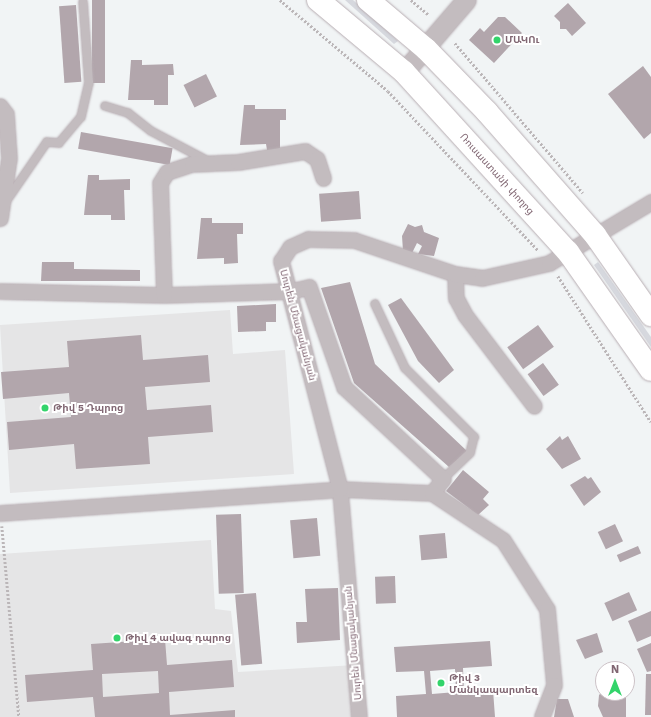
<!DOCTYPE html>
<html>
<head>
<meta charset="utf-8">
<style>
  body { margin:0 }
  #map { position:relative; width:651px; height:717px; overflow:hidden; background:#f1f4f5; font-family:"Work Sans","Noto Sans Armenian",sans-serif }
  div>[style] { position:absolute }
  [style*='--x'] { left:calc(var(--x)*1px); top:calc(var(--y)*1px); width:calc(var(--w)*1px); rotate:calc(var(--a)*1deg) }
  .built>* { inset:0; background:#e5e5e6 }
  .green>* { inset:0; background:#d6d8de }
  .building>* { inset:0; background:#b2a6ac; transform-origin:0 0 }
  .path>* { height:2.5px; margin-top:-1.25px; transform-origin:0; background:repeating-linear-gradient(90deg,#bbb6b8 0 2px,transparent 0 4px) }
  .roads { filter:drop-shadow(0 0 1px #b8aeb3) drop-shadow(0 0 1px #b8aeb3) }
  .service>* { height:8px; margin:-4px; padding:0 4px; transform-origin:4px; border-radius:4px; background:#c3bcbf }
  .minor>* { height:15px; margin:-7.5px; padding:0 7.5px; transform-origin:7.5px; border-radius:7.5px; background:#c3bcbf }
  .tertiary>* { height:19px; margin:-9.5px; padding:0 9.5px; transform-origin:9.5px; border-radius:9.5px; background:#c3bcbf }
  .secondary>* { height:22px; margin:-11px; padding:0 11px; transform-origin:11px; border-radius:11px; background:#fff }
  .dots>* { width:11px; height:11px; translate:-50% -50%; box-sizing:border-box; border:2px solid #fff; border-radius:50% }
  span { translate:-50% -50%; white-space:nowrap; text-align:center; line-height:1.15; -webkit-text-stroke:4px #fff; paint-order:stroke }
  .poi-label { font-size:10px; color:#806672; font-weight:700 }
  .left { translate:0 -50%; text-align:left }
  .street-label { font-size:10px; color:#806672 }
  .north { position:absolute; left:595px; top:661px; width:40px; height:40px; box-sizing:border-box; background:#fff; border:1px solid #ccc2c7; border-radius:50%; rotate:0deg; font-size:11px; font-weight:700; line-height:16px; text-align:center; color:#806672 }
  .north::after { content:''; display:block; margin:auto; width:14px; height:18px; background:#33d46b; clip-path:polygon(50% 0,100% 100%,50% 72%,0 100%) }
</style>
</head>
<body>
<div id="map">
  <div class="built">
    <i style="clip-path:polygon(230px 310px,233px 354px,285px 350px,294px 474px,10px 493px,0 325px)"></i>
    <i style="clip-path:polygon(211px 540px,215px 609px,231px 611px,238px 672px,355px 665px,359px 717px,0 717px,0 554px)"></i>
  </div>
  <div class="green">
    <i style="clip-path:polygon(345px 0,353px 0,398px 41px,394px 44px)"></i>
    <i style="clip-path:polygon(598px 262px,651px 337px,651px 347px,594px 265px)"></i>
  </div>
  <div class="building">
    <i style="left:92px;top:0;width:13px;height:83px"></i>
    <i style="clip-path:polygon(568px 3px,586px 23px,572px 36px,566px 29px,560px 29px,560px 22px,554px 16px)"></i>
    <i style="left:76px;top:5px;width:77px;height:17px;rotate:86deg"></i>
    <i style="clip-path:polygon(498px 17px,505px 17px,522px 33px,494px 63px,469px 40px,480px 28px,484px 32px)"></i>
    <i style="clip-path:polygon(131px 60px,142px 60px,142px 65px,173px 64px,174px 75px,168px 75px,168px 105px,154px 105px,154px 100px,128px 100px)"></i>
    <i style="clip-path:polygon(643px 66px,651px 77px,651px 133px,644px 139px,608px 94px)"></i>
    <i style="left:206px;top:74px;width:25px;height:25px;rotate:64deg"></i>
    <i style="clip-path:polygon(244px 105px,255px 105px,255px 109px,286px 109px,286px 120px,280px 120px,280px 150px,267px 150px,266px 144px,240px 145px)"></i>
    <i style="left:81px;top:132px;width:93px;height:17px;rotate:10deg"></i>
    <i style="clip-path:polygon(88px 175px,99px 175px,99px 180px,130px 179px,130px 190px,124px 190px,125px 220px,111px 220px,111px 215px,84px 215px)"></i>
    <i style="left:359px;top:191px;width:28px;height:40px;rotate:86deg"></i>
    <i style="clip-path:polygon(201px 218px,212px 218px,212px 223px,243px 223px,243px 234px,237px 234px,238px 263px,224px 264px,224px 258px,197px 259px)"></i>
    <i style="clip-path:polygon(408px 224px,415px 227px,422px 225px,424px 232px,439px 238px,434px 256px,418px 254px,422px 246px,417px 243px,411px 255px,403px 251px,402px 236px)"></i>
    <i style="clip-path:polygon(42px 262px,74px 262px,74px 269px,140px 270px,140px 281px,41px 281px)"></i>
    <i style="clip-path:polygon(350px 282px,375px 364px,467px 451px,449px 467px,354px 383px,321px 288px)"></i>
    <i style="clip-path:polygon(401px 298px,454px 370px,439px 383px,418px 361px,388px 305px)"></i>
    <i style="clip-path:polygon(276px 304px,276px 322px,266px 322px,266px 331px,238px 332px,237px 306px)"></i>
    <i style="left:538px;top:325px;width:27px;height:38px;rotate:54deg"></i>
    <i style="clip-path:polygon(141px 335px,143px 360px,208px 355px,210px 382px,145px 387px,147px 410px,211px 405px,213px 432px,148px 437px,150px 464px,76px 469px,74px 444px,9px 450px,7px 422px,71px 417px,69px 393px,3px 399px,1px 372px,69px 367px,67px 341px)"></i>
    <i style="left:543px;top:363px;width:27px;height:19px;rotate:54deg"></i>
    <i style="clip-path:polygon(560px 436px,562px 440px,568px 436px,581px 459px,562px 469px,546px 449px)"></i>
    <i style="clip-path:polygon(463px 470px,489px 492px,483px 499px,489px 505px,478px 515px,446px 491px)"></i>
    <i style="clip-path:polygon(585px 476px,588px 479px,591px 477px,601px 492px,584px 506px,570px 485px)"></i>
    <i style="left:241px;top:514px;width:79px;height:25px;rotate:88deg"></i>
    <i style="left:317px;top:518px;width:38px;height:27px;rotate:85deg"></i>
    <i style="left:615px;top:524px;width:19px;height:19px;rotate:65deg"></i>
    <i style="left:445px;top:533px;width:25px;height:26px;rotate:85deg"></i>
    <i style="left:638px;top:546px;width:8px;height:23px;rotate:67deg"></i>
    <i style="left:395px;top:576px;width:27px;height:20px;rotate:88deg"></i>
    <i style="clip-path:polygon(338px 588px,340px 640px,297px 643px,296px 622px,307px 622px,305px 589px)"></i>
    <i style="left:629px;top:592px;width:20px;height:27px;rotate:66deg"></i>
    <i style="left:256px;top:593px;width:71px;height:21px;rotate:85deg"></i>
    <i style="clip-path:polygon(651px 611px,651px 636px,637px 642px,628px 621px)"></i>
    <i style="clip-path:polygon(597px 633px,603px 652px,585px 659px,576px 640px)"></i>
    <i style="clip-path:polygon(evenodd,165px 639px,167px 665px,232px 660px,234px 687px,169px 692px,170px 715px,235px 710px,235px 717px,95px 717px,93px 697px,27px 702px,25px 675px,93px 670px,91px 644px,165px 639px,158px 671px,159px 693px,103px 697px,102px 674px,158px 671px)"></i>
    <i style="clip-path:polygon(evenodd,490px 641px,492px 666px,463px 668px,464px 692px,493px 690px,495px 717px,397px 717px,396px 696px,426px 694px,424px 671px,396px 672px,394px 647px,490px 641px,455px 669px,456px 692px,432px 694px,430px 671px,455px 669px)"></i>
    <i style="clip-path:polygon(651px 643px,651px 671px,647px 672px,637px 649px)"></i>
    <i style="clip-path:polygon(646px 674px,651px 674px,651px 715px,645px 715px)"></i>
    <i style="clip-path:polygon(603px 691px,626px 693px,626px 717px,603px 717px,598px 706px,599px 695px)"></i>
    <i style="clip-path:polygon(557px 699px,568px 699px,574px 717px,554px 717px)"></i>
  </div>
  <div class="path">
    <i style="--x:280;--y:0;--w:141;--a:40.1"></i>
    <i style="--x:388;--y:91;--w:220;--a:46.7"></i>
    <i style="--x:411;--y:0;--w:23;--a:40"></i>
    <i style="--x:455;--y:43;--w:197;--a:49.5"></i>
    <i style="--x:558;--y:276;--w:173;--a:57.5"></i>
    <i style="--x:2;--y:526;--w:192;--a:84.9"></i>
  </div>
  <div class="roads">
    <div class="service">
      <i style="--x:105;--y:106;--w:24;--a:17"></i>
      <i style="--x:128;--y:113;--w:29;--a:38"></i>
      <i style="--x:151;--y:131;--w:64;--a:27.8"></i>
      <i style="--x:5;--y:203;--w:74;--a:-55.5"></i>
      <i style="--x:47;--y:142;--w:12;--a:5"></i>
      <i style="--x:59;--y:143;--w:34;--a:-50"></i>
      <i style="--x:81;--y:117;--w:35;--a:-77"></i>
      <i style="--x:89;--y:83;--w:81;--a:-94.2"></i>
      <i style="--x:375;--y:304;--w:71;--a:64.9"></i>
      <i style="--x:405;--y:368;--w:98;--a:45"></i>
      <i style="--x:474;--y:437;--w:16;--a:104"></i>
      <i style="--x:470;--y:453;--w:37;--a:136"></i>
    </div>
    <div class="minor">
      <i style="--x:0;--y:106;--w:10;--a:53"></i>
      <i style="--x:6;--y:114;--w:44;--a:86.1"></i>
      <i style="--x:9;--y:158;--w:61;--a:98.5"></i>
      <i style="--x:455;--y:274;--w:24;--a:88"></i>
      <i style="--x:456;--y:298;--w:19;--a:62"></i>
      <i style="--x:465;--y:315;--w:114;--a:52.8"></i>
      <i style="--x:0;--y:291;--w:164;--a:1.4"></i>
      <i style="--x:164;--y:295;--w:127;--a:-1.8"></i>
      <i style="--x:291;--y:291;--w:18;--a:-13"></i>
      <i style="--x:309;--y:287;--w:106;--a:70.7"></i>
      <i style="--x:344;--y:387;--w:135;--a:42.9"></i>
      <i style="--x:443;--y:479;--w:18;--a:128"></i>
      <i style="--x:164;--y:295;--w:112;--a:-92"></i>
      <i style="--x:160;--y:183;--w:13;--a:-58"></i>
      <i style="--x:167;--y:172;--w:26;--a:-18"></i>
      <i style="--x:192;--y:164;--w:46;--a:-2.5"></i>
      <i style="--x:238;--y:162;--w:68;--a:-9.3"></i>
      <i style="--x:305;--y:151;--w:14;--a:34"></i>
      <i style="--x:317;--y:159;--w:20;--a:72"></i>
      <i style="--x:0;--y:513;--w:341;--a:-4"></i>
      <i style="--x:340;--y:489;--w:92;--a:2.5"></i>
      <i style="--x:432;--y:493;--w:85;--a:33.5"></i>
      <i style="--x:503;--y:540;--w:82;--a:57.5"></i>
      <i style="--x:547;--y:609;--w:76;--a:84.7"></i>
      <i style="--x:554;--y:685;--w:34;--a:111"></i>
      <i style="--x:359;--y:717;--w:229;--a:-94.8"></i>
      <i style="--x:340;--y:489;--w:236;--a:-104.5"></i>
      <i style="--x:281;--y:261;--w:17;--a:-57"></i>
      <i style="--x:290;--y:247;--w:20;--a:-24"></i>
      <i style="--x:308;--y:239;--w:46;--a:1.2"></i>
      <i style="--x:354;--y:240;--w:107;--a:18.6"></i>
      <i style="--x:455;--y:274;--w:27;--a:8"></i>
      <i style="--x:482;--y:278;--w:69;--a:-12.6"></i>
      <i style="--x:549;--y:263;--w:119;--a:-30.9"></i>
    </div>
    <div class="tertiary">
      <i style="--x:404;--y:72;--w:95;--a:-49.3"></i>
    </div>
    <div class="secondary">
      <i style="--x:318;--y:0;--w:112;--a:39.9"></i>
      <i style="--x:404;--y:72;--w:244;--a:47.7"></i>
      <i style="--x:568;--y:252;--w:144;--a:54.9"></i>
      <i style="--x:368;--y:0;--w:76;--a:40.2"></i>
      <i style="--x:426;--y:49;--w:88;--a:45.9"></i>
      <i style="--x:487;--y:112;--w:164;--a:48.7"></i>
      <i style="--x:595;--y:235;--w:98;--a:55"></i>
    </div>
  </div>
  <div class="dots">
    <i style="left:497px;top:40px;background:#33d46b"></i>
    <i style="left:45px;top:408px;background:#33d46b"></i>
    <i style="left:117px;top:638px;background:#33d46b"></i>
    <i style="left:441px;top:683px;background:#33d46b"></i>
  </div>
  <div class="poi-label">
    <span class="left" style="left:505px;top:40px">ՄԱԿՈւ</span>
    <span class="left" style="left:53px;top:408px">Թիվ 5 Դպրոց</span>
    <span class="left" style="left:125px;top:638px">Թիվ 4 ավագ դպրոց</span>
    <span class="left" style="left:449px;top:683px">Թիվ 3<br>Մանկապարտեզ</span>
  </div>
  <div class="street-label">
    <span style="left:497px;top:174px;rotate:48deg">Ռուսաստանի փողոց</span>
    <span style="left:298px;top:325px;rotate:75deg">Սուրեն Մնացականյան</span>
    <span style="left:353px;top:643px;rotate:-95deg">Սուրեն Մնացականյան</span>
  </div>
  <div class="north">N</div>
</div>
</body>
</html>
